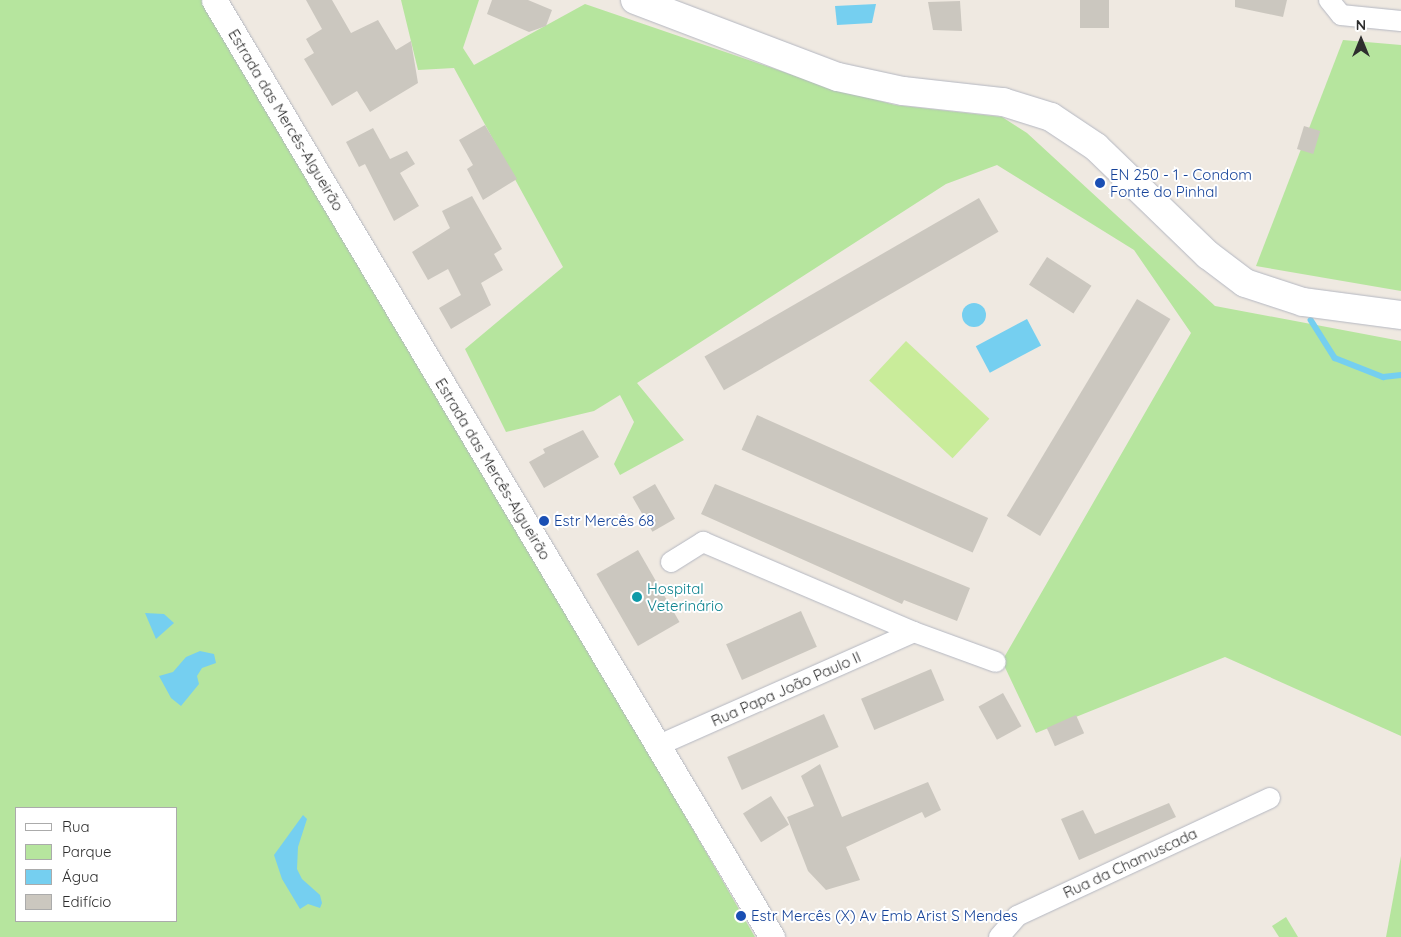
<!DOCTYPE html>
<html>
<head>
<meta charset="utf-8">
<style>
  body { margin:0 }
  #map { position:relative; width:1401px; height:937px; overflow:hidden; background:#efe9e1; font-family:Quicksand,sans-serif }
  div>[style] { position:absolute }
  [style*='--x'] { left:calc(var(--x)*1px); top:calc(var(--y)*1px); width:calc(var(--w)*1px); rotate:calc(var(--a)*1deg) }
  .green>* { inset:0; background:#b6e59e }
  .pitch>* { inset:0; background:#c9ec9a; transform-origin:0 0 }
  .water>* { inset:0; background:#75cff0; transform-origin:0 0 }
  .round { border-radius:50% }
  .stream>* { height:5.5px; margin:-2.75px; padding:0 2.75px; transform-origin:2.75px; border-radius:2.75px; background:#75cff0 }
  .building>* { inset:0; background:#cbc7bf; transform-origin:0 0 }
  .roads { filter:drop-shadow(0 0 1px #b4b7c1) drop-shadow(0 0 1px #b4b7c1) }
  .minor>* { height:20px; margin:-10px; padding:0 10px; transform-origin:10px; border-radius:10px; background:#fff }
  .tertiary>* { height:25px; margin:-12.5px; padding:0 12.5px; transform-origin:12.5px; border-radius:12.5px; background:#fff }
  .secondary>* { height:28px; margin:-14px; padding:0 14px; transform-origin:14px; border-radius:14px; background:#fff }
  .dots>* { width:14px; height:14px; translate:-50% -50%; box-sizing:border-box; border:2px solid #fff; border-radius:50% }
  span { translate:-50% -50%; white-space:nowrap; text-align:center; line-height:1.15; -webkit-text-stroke:4px #fff; paint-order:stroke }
  .street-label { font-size:15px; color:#2e2e2e }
  .transit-label { font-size:15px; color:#164399 }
  .left { translate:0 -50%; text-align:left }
  .culture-label { font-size:15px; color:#0d838f }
  .legend { position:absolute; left:15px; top:807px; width:162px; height:115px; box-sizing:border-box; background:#fff; border:1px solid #ababab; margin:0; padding:6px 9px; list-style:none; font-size:15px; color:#2e2e2e }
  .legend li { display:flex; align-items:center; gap:10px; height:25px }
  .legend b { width:25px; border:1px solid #ababab }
  .north { position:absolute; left:1336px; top:15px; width:50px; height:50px; -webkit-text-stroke:4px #fff; paint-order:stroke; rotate:0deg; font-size:14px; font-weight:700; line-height:20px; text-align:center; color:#2e2e2e }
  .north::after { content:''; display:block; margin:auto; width:18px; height:22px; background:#2e2e2e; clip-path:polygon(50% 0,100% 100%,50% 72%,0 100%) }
</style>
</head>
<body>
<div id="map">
  <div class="green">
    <i style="clip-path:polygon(evenodd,0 0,215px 0,755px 937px,0 937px,0 0,16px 808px,176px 808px,176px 921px,16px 921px,16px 808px)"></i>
    <i style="clip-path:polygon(401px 0,479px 0,463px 48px,474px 65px,585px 4px,828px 87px,895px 105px,1002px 117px,1027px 133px,1215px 306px,1401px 341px,1401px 736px,1225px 657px,1036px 733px,1002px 661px,1191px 333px,1134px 250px,997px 165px,946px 184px,637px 383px,684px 440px,620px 475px,614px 464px,634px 422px,620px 395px,594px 411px,506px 432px,465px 349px,563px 267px,454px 68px,418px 70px)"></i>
    <i style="clip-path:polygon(1343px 40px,1401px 45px,1401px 291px,1256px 266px)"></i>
    <i style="clip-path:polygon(1401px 856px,1401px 937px,1386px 937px)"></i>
    <i style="clip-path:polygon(1286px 917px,1298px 937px,1279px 937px,1272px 926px)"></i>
  </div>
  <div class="pitch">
    <i style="left:906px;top:341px;width:114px;height:54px;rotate:43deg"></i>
  </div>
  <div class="water">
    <i style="clip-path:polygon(876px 4px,872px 23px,837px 25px,835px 6px)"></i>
    <i class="round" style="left:962px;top:303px;width:24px;height:24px"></i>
    <i style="left:1027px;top:319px;width:30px;height:58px;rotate:62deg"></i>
    <i style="clip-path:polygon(145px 613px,164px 614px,174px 623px,156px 639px)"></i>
    <i style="clip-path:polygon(200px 651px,214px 654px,216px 663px,202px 668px,197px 676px,199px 684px,181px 706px,171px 698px,159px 676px,173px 672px,186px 657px)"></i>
    <i style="clip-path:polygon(303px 815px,307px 819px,298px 847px,297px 869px,302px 879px,320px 895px,322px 903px,320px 908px,308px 904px,300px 909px,282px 879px,274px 855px)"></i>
  </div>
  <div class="stream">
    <i style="--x:1311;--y:320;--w:45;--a:57.7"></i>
    <i style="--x:1335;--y:358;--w:52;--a:21.6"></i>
    <i style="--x:1383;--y:377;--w:18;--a:-6"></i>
  </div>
  <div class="building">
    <i style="clip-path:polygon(306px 0,332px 0,351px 33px,378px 20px,396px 50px,411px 41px,418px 83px,370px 112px,357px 91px,332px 106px,304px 59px,314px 53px,306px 39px,322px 29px)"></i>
    <i style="clip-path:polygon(492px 0,528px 0,552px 10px,546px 26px,529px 32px,487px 14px)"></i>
    <i style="left:1080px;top:0;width:29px;height:28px"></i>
    <i style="clip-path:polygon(1235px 0,1287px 0,1283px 17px,1235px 7px)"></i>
    <i style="clip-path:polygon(960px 1px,962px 31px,933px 30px,928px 2px)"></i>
    <i style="clip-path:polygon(485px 125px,517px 179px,483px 200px,467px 169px,473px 165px,459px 140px)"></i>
    <i style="left:1304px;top:126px;width:17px;height:24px;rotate:17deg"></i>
    <i style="clip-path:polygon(373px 128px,390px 159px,407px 151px,415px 164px,400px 173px,419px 206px,394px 221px,365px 164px,359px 167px,346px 142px)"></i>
    <i style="clip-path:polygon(472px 196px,502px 249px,494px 254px,503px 270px,481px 283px,491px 305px,451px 329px,439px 308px,461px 295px,448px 269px,428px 280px,412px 252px,450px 228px,442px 211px)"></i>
    <i style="left:979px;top:198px;width:39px;height:317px;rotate:60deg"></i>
    <i style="left:1047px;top:257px;width:53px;height:33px;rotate:33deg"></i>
    <i style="left:1137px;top:299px;width:39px;height:253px;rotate:31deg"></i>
    <i style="left:757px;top:415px;width:253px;height:38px;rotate:24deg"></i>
    <i style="clip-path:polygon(583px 430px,599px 457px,544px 488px,529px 462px,545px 453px,543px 449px)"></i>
    <i style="left:655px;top:484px;width:40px;height:26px;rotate:60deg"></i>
    <i style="clip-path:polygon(715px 484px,970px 588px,957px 621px,904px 600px,902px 604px,701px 514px)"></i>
    <i style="left:638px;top:550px;width:83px;height:48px;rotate:60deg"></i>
    <i style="left:801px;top:611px;width:39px;height:82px;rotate:66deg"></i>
    <i style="left:931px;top:669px;width:34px;height:76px;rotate:67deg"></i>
    <i style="left:1003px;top:693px;width:38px;height:28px;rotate:61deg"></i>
    <i style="left:824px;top:714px;width:36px;height:106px;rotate:66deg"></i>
    <i style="left:1076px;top:715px;width:20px;height:32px;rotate:66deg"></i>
    <i style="clip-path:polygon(820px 764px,842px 817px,928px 782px,941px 810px,925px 818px,922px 812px,846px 847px,860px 880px,826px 890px,808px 871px,787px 817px,814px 806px,801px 776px)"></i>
    <i style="left:771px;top:796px;width:34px;height:33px;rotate:58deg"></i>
    <i style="clip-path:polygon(1169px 803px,1176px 817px,1079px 860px,1061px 819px,1083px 810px,1095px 834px)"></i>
  </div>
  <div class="roads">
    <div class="minor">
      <i style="--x:1329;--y:0;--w:19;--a:51"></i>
      <i style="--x:1341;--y:15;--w:60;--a:5.7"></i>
      <i style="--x:671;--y:562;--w:38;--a:-32"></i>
      <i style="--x:703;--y:542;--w:229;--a:23.1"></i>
      <i style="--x:657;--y:746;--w:281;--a:-23.9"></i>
      <i style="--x:914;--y:632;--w:87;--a:20.1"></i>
      <i style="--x:999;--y:937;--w:28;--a:-49"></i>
      <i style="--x:1017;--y:916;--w:279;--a:-25"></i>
    </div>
    <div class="tertiary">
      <i style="--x:214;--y:0;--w:1091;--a:59.23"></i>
    </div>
    <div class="secondary">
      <i style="--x:635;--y:0;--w:217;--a:20.8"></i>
      <i style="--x:838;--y:77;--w:66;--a:12.2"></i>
      <i style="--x:903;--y:91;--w:101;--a:6.3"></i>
      <i style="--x:1003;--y:102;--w:50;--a:17.4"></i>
      <i style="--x:1051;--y:117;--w:54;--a:33.7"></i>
      <i style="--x:1096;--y:147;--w:156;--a:44"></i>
      <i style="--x:1208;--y:255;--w:46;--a:37.1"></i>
      <i style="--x:1245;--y:283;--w:61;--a:18.1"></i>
      <i style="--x:1303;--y:302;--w:99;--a:7.6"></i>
    </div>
  </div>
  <div class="dots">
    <i style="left:1100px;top:183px;background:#1a4fb4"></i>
    <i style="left:544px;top:521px;background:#1a4fb4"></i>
    <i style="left:637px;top:597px;background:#0f9aa8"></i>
    <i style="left:741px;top:916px;background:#1a4fb4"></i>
  </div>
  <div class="street-label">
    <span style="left:286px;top:120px;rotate:59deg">Estrada das Mercês-Algueirão</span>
    <span style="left:493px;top:469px;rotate:59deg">Estrada das Mercês-Algueirão</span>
    <span style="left:786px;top:689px;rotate:-24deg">Rua Papa João Paulo II</span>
    <span style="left:1130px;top:863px;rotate:-25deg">Rua da Chamuscada</span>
  </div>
  <div class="transit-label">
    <span class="left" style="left:1110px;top:183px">EN 250 - 1 - Condom<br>Fonte do Pinhal</span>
    <span class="left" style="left:554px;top:521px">Estr Mercês 68</span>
    <span class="left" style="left:751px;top:916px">Estr Mercês (X) Av Emb Arist S Mendes</span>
  </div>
  <div class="culture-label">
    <span class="left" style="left:647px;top:597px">Hospital<br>Veterinário</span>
  </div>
  <ul class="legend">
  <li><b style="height:6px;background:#fff"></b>Rua</li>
  <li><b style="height:14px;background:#b6e59e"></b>Parque</li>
  <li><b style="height:14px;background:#75cff0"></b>Água</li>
  <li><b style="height:14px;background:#cbc7bf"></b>Edifício</li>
  </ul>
  <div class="north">N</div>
</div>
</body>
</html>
